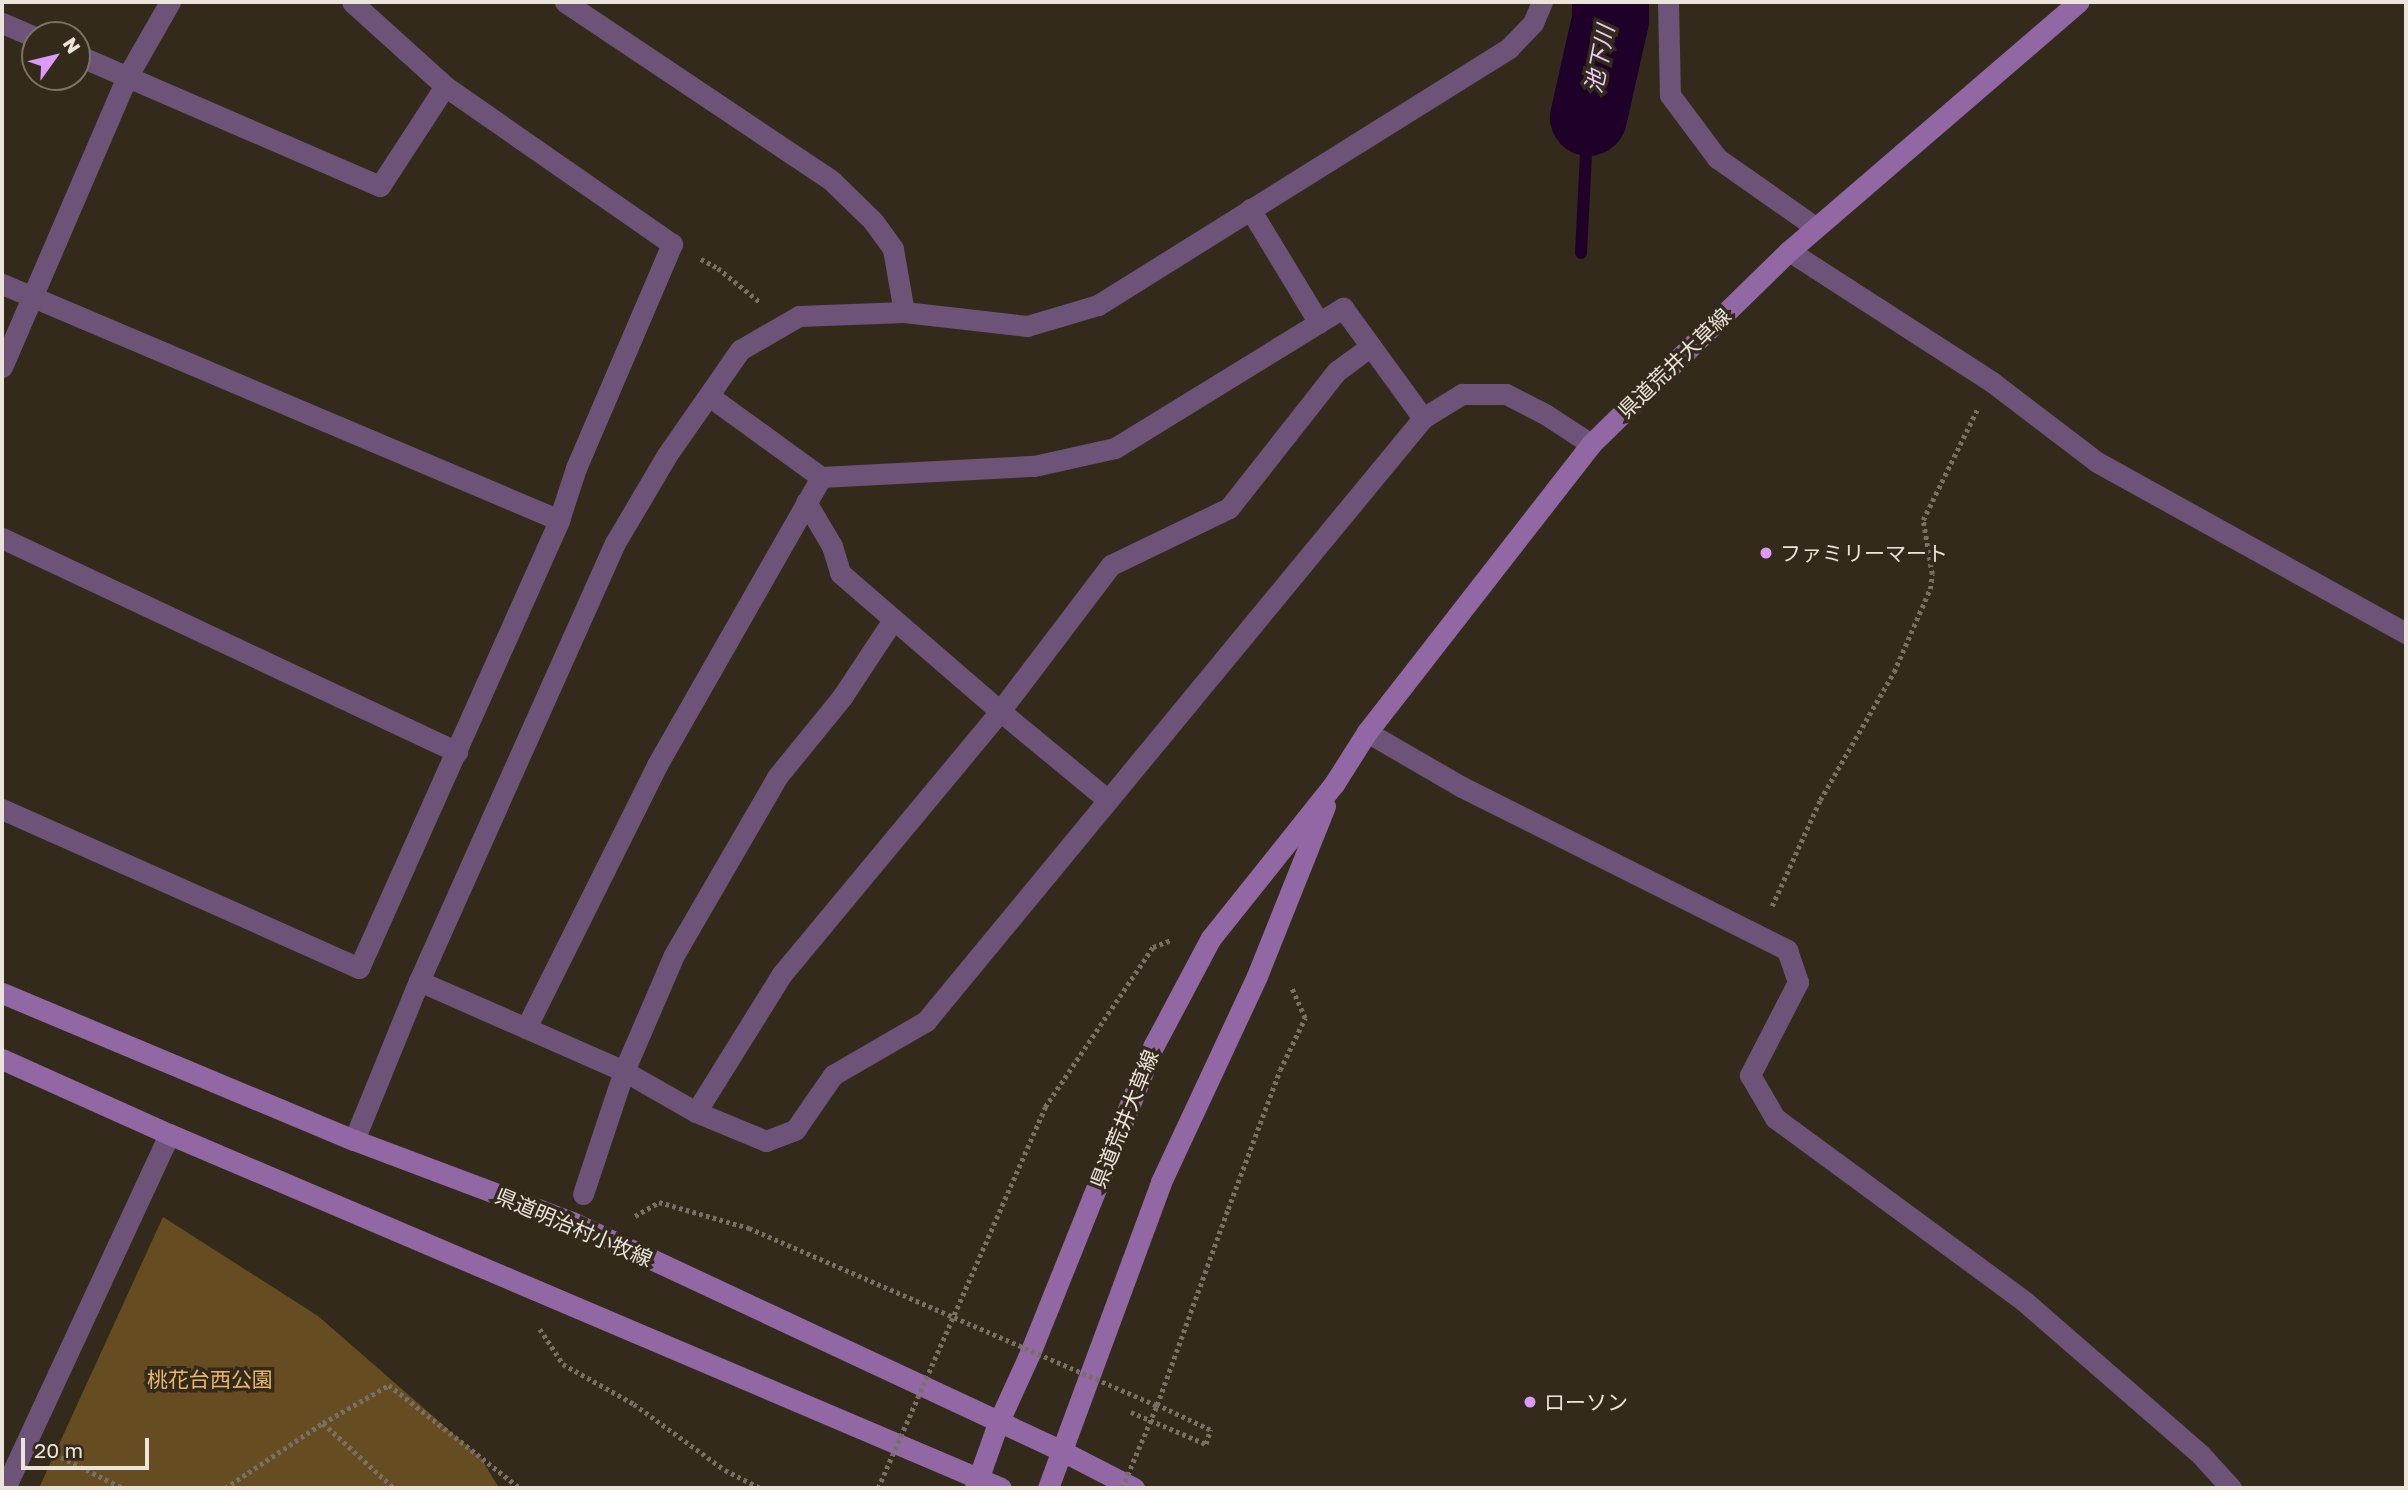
<!DOCTYPE html>
<html>
<head>
<meta charset="utf-8">
<style>
  body { margin:0 }
  #map { position:relative; width:2408px; height:1490px; overflow:hidden; background:#332a1c; font-family:"Golos Text","Noto Sans JP",sans-serif }
  div>[style] { position:absolute }
  [style*='--x'] { left:calc(var(--x)*1px); top:calc(var(--y)*1px); width:calc(var(--w)*1px); rotate:calc(var(--a)*1deg) }
  .green>* { inset:0; background:#664d21 }
  .stream>* { height:12px; margin:-6px; padding:0 6px; transform-origin:6px; border-radius:6px; background:#1e0029 }
  .river>* { height:77px; margin:-38.5px; padding:0 38.5px; transform-origin:38.5px; border-radius:38.5px; background:#1e0029 }
  .path>* { height:4.5px; margin-top:-2.25px; transform-origin:0; background:repeating-linear-gradient(90deg,#787064 0 3.5px,transparent 0 7px) }
  .street>* { height:21px; margin:-10.5px; padding:0 10.5px; transform-origin:10.5px; border-radius:10.5px; background:#6d5378 }
  .secondary>* { height:21px; margin:-10.5px; padding:0 10.5px; transform-origin:10.5px; border-radius:10.5px; background:#9168a3 }
  .path-bridge>* { height:4.5px; margin-top:-2.25px; transform-origin:0; background:repeating-linear-gradient(90deg,#787064 0 3.5px,transparent 0 7px) }
  .dots>* { width:19px; height:19px; translate:-50% -50%; box-sizing:border-box; border:4px solid #332a1c; border-radius:50% }
  span { translate:-50% -50%; white-space:nowrap; text-align:center; line-height:1.15; -webkit-text-stroke:7px #332a1c; paint-order:stroke }
  .street-label { font-size:21px; color:#eae4db }
  .poi-label { font-size:21px; color:#eae4db }
  .left { translate:0 -50%; text-align:left }
  .park-label { font-size:21px; color:#e9b765 }
  .water-label { font-size:23px; color:#eacbf8; font-style:italic }
  .frame { position:absolute; inset:0; border:4px solid #eae4db; pointer-events:none }
  .north { position:absolute; left:21px; top:21px; width:70px; height:70px; box-sizing:border-box; background:#332a1c; border:2px solid #7c7468; border-radius:50%; rotate:56deg; font-size:19px; font-weight:700; line-height:28px; text-align:center; color:#eae4db }
  .north::after { content:''; display:block; margin:auto; width:24px; height:32px; background:#da9af6; clip-path:polygon(50% 0,100% 100%,50% 72%,0 100%) }
  .scale { position:absolute; left:21px; top:1438px; width:128px; height:32px; box-sizing:border-box; border:4px solid #eae4db; border-top:0; padding-left:9px; font-size:21px; line-height:24px; white-space:nowrap; color:#eae4db; -webkit-text-stroke:5px #332a1c; paint-order:stroke }
</style>
</head>
<body>
<div id="map">
  <div class="green">
    <i style="clip-path:polygon(163px 1217px,318px 1316px,481px 1458px,499px 1488px,39px 1488px)"></i>
  </div>
  <div class="stream">
    <i style="--x:1581;--y:253;--w:136;--a:-87.1"></i>
  </div>
  <div class="river">
    <i style="--x:1588;--y:117;--w:100;--a:-77.3"></i>
    <i style="--x:1610;--y:19;--w:17;--a:-90"></i>
  </div>
  <div class="path">
    <i style="--x:701;--y:259;--w:19;--a:28"></i>
    <i style="--x:718;--y:268;--w:55;--a:39.1"></i>
    <i style="--x:1772;--y:906;--w:116;--a:-65.6"></i>
    <i style="--x:1820;--y:800;--w:148;--a:-60"></i>
    <i style="--x:1894;--y:672;--w:90;--a:-66.6"></i>
    <i style="--x:1930;--y:589;--w:15;--a:-82"></i>
    <i style="--x:1932;--y:574;--w:55;--a:-99.5"></i>
    <i style="--x:1923;--y:520;--w:123;--a:-63.9"></i>
    <i style="--x:1045;--y:1107;--w:193;--a:-56"></i>
    <i style="--x:1153;--y:947;--w:19;--a:-21"></i>
    <i style="--x:1228;--y:1209;--w:148;--a:-69.5"></i>
    <i style="--x:1280;--y:1070;--w:58;--a:-64.3"></i>
    <i style="--x:1305;--y:1018;--w:32;--a:-114"></i>
    <i style="--x:635;--y:1216;--w:28;--a:-30"></i>
    <i style="--x:659;--y:1202;--w:94;--a:16.1"></i>
    <i style="--x:540;--y:1329;--w:42;--a:56.7"></i>
    <i style="--x:563;--y:1364;--w:81;--a:29.4"></i>
    <i style="--x:634;--y:1404;--w:112;--a:36"></i>
    <i style="--x:725;--y:1470;--w:39;--a:27"></i>
    <i style="--x:1131;--y:1412;--w:82;--a:23.1"></i>
    <i style="--x:1206;--y:1444;--w:15;--a:-74"></i>
    <i style="--x:1210;--y:1430;--w:59;--a:-154.7"></i>
    <i style="--x:323;--y:1423;--w:76;--a:-29.9"></i>
    <i style="--x:389;--y:1385;--w:167;--a:38.2"></i>
    <i style="--x:55;--y:1454;--w:76;--a:26.6"></i>
    <i style="--x:225;--y:1488;--w:118;--a:-33.6"></i>
    <i style="--x:323;--y:1423;--w:96;--a:42.5"></i>
  </div>
  <div class="street">
    <i style="--x:565;--y:2;--w:321;--a:33.8"></i>
    <i style="--x:832;--y:181;--w:57;--a:44.3"></i>
    <i style="--x:873;--y:221;--w:34;--a:54"></i>
    <i style="--x:893;--y:249;--w:64;--a:80.1"></i>
    <i style="--x:1668;--y:2;--w:93;--a:88.8"></i>
    <i style="--x:1670;--y:95;--w:79;--a:53.3"></i>
    <i style="--x:1717;--y:158;--w:120;--a:35.1"></i>
    <i style="--x:2;--y:23;--w:36;--a:23"></i>
    <i style="--x:77;--y:55;--w:330;--a:23.4"></i>
    <i style="--x:380;--y:186;--w:119;--a:-57"></i>
    <i style="--x:1250;--y:209;--w:133;--a:58.8"></i>
    <i style="--x:1789;--y:251;--w:242;--a:32.8"></i>
    <i style="--x:1992;--y:382;--w:132;--a:37.3"></i>
    <i style="--x:2097;--y:462;--w:353;--a:29"></i>
    <i style="--x:2;--y:284;--w:605;--a:22.96"></i>
    <i style="--x:2;--y:367;--w:316;--a:-66.7"></i>
    <i style="--x:127;--y:77;--w:86;--a:-60.2"></i>
    <i style="--x:709;--y:396;--w:138;--a:35.9"></i>
    <i style="--x:806;--y:502;--w:51;--a:59.4"></i>
    <i style="--x:832;--y:546;--w:28;--a:73"></i>
    <i style="--x:840;--y:573;--w:211;--a:40.8"></i>
    <i style="--x:1000;--y:711;--w:183;--a:-52.8"></i>
    <i style="--x:1111;--y:565;--w:131;--a:-25.8"></i>
    <i style="--x:1229;--y:508;--w:174;--a:-51.8"></i>
    <i style="--x:1337;--y:371;--w:42;--a:-36.3"></i>
    <i style="--x:2;--y:538;--w:503;--a:25.19"></i>
    <i style="--x:1367;--y:732;--w:110;--a:30.1"></i>
    <i style="--x:1462;--y:787;--w:364;--a:26.6"></i>
    <i style="--x:1787;--y:950;--w:34;--a:71"></i>
    <i style="--x:1798;--y:982;--w:105;--a:117.3"></i>
    <i style="--x:1750;--y:1075;--w:50;--a:59.8"></i>
    <i style="--x:1775;--y:1118;--w:309;--a:36.3"></i>
    <i style="--x:2024;--y:1301;--w:235;--a:41"></i>
    <i style="--x:2201;--y:1455;--w:45;--a:47.7"></i>
    <i style="--x:2;--y:809;--w:391;--a:24"></i>
    <i style="--x:359;--y:968;--w:491;--a:-65.9"></i>
    <i style="--x:559;--y:520;--w:55;--a:-71.9"></i>
    <i style="--x:576;--y:468;--w:244;--a:-66.8"></i>
    <i style="--x:672;--y:244;--w:277;--a:-145.2"></i>
    <i style="--x:445;--y:86;--w:125;--a:-137.9"></i>
    <i style="--x:419;--y:981;--w:224;--a:23.7"></i>
    <i style="--x:624;--y:1071;--w:83;--a:29.7"></i>
    <i style="--x:696;--y:1112;--w:76;--a:22.5"></i>
    <i style="--x:766;--y:1141;--w:31;--a:-21"></i>
    <i style="--x:795;--y:1130;--w:67;--a:-55.4"></i>
    <i style="--x:833;--y:1075;--w:108;--a:-30.1"></i>
    <i style="--x:926;--y:1021;--w:781;--a:-50.5"></i>
    <i style="--x:1423;--y:418;--w:46;--a:-31.6"></i>
    <i style="--x:1462;--y:394;--w:44;--a:0"></i>
    <i style="--x:1506;--y:394;--w:44;--a:27.1"></i>
    <i style="--x:1545;--y:414;--w:55;--a:33.1"></i>
    <i style="--x:526;--y:1028;--w:294;--a:-63.5"></i>
    <i style="--x:657;--y:765;--w:331;--a:-60.3"></i>
    <i style="--x:821;--y:477;--w:213;--a:-3"></i>
    <i style="--x:1034;--y:466;--w:83;--a:-12.5"></i>
    <i style="--x:1115;--y:448;--w:268;--a:-31.6"></i>
    <i style="--x:1343;--y:308;--w:136;--a:54"></i>
    <i style="--x:696;--y:1112;--w:163;--a:-58.1"></i>
    <i style="--x:782;--y:974;--w:342;--a:-50.3"></i>
    <i style="--x:1000;--y:711;--w:140;--a:39.5"></i>
    <i style="--x:354;--y:1140;--w:172;--a:-67.8"></i>
    <i style="--x:419;--y:981;--w:480;--a:-65.9"></i>
    <i style="--x:615;--y:543;--w:102;--a:-59.4"></i>
    <i style="--x:667;--y:455;--w:128;--a:-55.2"></i>
    <i style="--x:740;--y:350;--w:68;--a:-30"></i>
    <i style="--x:799;--y:316;--w:105;--a:-2.2"></i>
    <i style="--x:904;--y:312;--w:124;--a:6.5"></i>
    <i style="--x:1027;--y:326;--w:74;--a:-16.5"></i>
    <i style="--x:1098;--y:305;--w:485;--a:-32"></i>
    <i style="--x:1509;--y:48;--w:35;--a:-46"></i>
    <i style="--x:1533;--y:23;--w:23;--a:-67"></i>
    <i style="--x:583;--y:1194;--w:130;--a:-71.6"></i>
    <i style="--x:624;--y:1071;--w:126;--a:-66.7"></i>
    <i style="--x:674;--y:955;--w:206;--a:-59.9"></i>
    <i style="--x:777;--y:777;--w:103;--a:-50.9"></i>
    <i style="--x:842;--y:697;--w:92;--a:-56.5"></i>
    <i style="--x:5;--y:1488;--w:390;--a:-65.1"></i>
  </div>
  <div class="secondary">
    <i style="--x:2;--y:993;--w:381;--a:22.7"></i>
    <i style="--x:354;--y:1140;--w:233;--a:20.6"></i>
    <i style="--x:572;--y:1222;--w:541;--a:25.05"></i>
    <i style="--x:1062;--y:1451;--w:81;--a:27.2"></i>
    <i style="--x:2;--y:1059;--w:183;--a:24.2"></i>
    <i style="--x:169;--y:1134;--w:904;--a:23.05"></i>
    <i style="--x:975;--y:1488;--w:69;--a:-70.5"></i>
    <i style="--x:998;--y:1423;--w:77;--a:-65.4"></i>
    <i style="--x:1030;--y:1353;--w:332;--a:-68.1"></i>
    <i style="--x:1154;--y:1045;--w:121;--a:-62"></i>
    <i style="--x:1211;--y:938;--w:197;--a:-51.4"></i>
    <i style="--x:1334;--y:784;--w:62;--a:-57.6"></i>
    <i style="--x:1367;--y:732;--w:365;--a:-52.1"></i>
    <i style="--x:1591;--y:444;--w:277;--a:-44.3"></i>
    <i style="--x:1789;--y:251;--w:382;--a:-40.7"></i>
    <i style="--x:1048;--y:1488;--w:326;--a:-69.7"></i>
    <i style="--x:1161;--y:1182;--w:227;--a:-65"></i>
    <i style="--x:1257;--y:976;--w:183;--a:-68.2"></i>
  </div>
  <div class="path-bridge">
    <i style="--x:749;--y:1228;--w:445;--a:23.5"></i>
    <i style="--x:878;--y:1488;--w:416;--a:-66.3"></i>
    <i style="--x:1122;--y:1488;--w:90;--a:-67.1"></i>
    <i style="--x:1157;--y:1405;--w:208;--a:-70.1"></i>
  </div>
  <div class="dots">
    <i style="left:1766px;top:553px;background:#da9af6"></i>
    <i style="left:1530px;top:1402px;background:#da9af6"></i>
  </div>
  <div class="street-label">
    <span style="left:1674px;top:363px;rotate:-44deg">県道荒井大草線</span>
    <span style="left:1124px;top:1119px;rotate:-68deg">県道荒井大草線</span>
    <span style="left:574px;top:1227px;rotate:23deg">県道明治村小牧線</span>
  </div>
  <div class="poi-label">
    <span class="left" style="left:1780px;top:553px">ファミリーマート</span>
    <span class="left" style="left:1544px;top:1402px">ローソン</span>
  </div>
  <div class="park-label">
    <span style="left:210px;top:1379px">桃花台西公園</span>
  </div>
  <div class="water-label">
    <span style="left:1599px;top:59px;rotate:-79deg">池下川</span>
  </div>
  <div class="frame"></div>
  <div class="north">N</div>
  <div class="scale">20 m</div>
</div>
</body>
</html>
